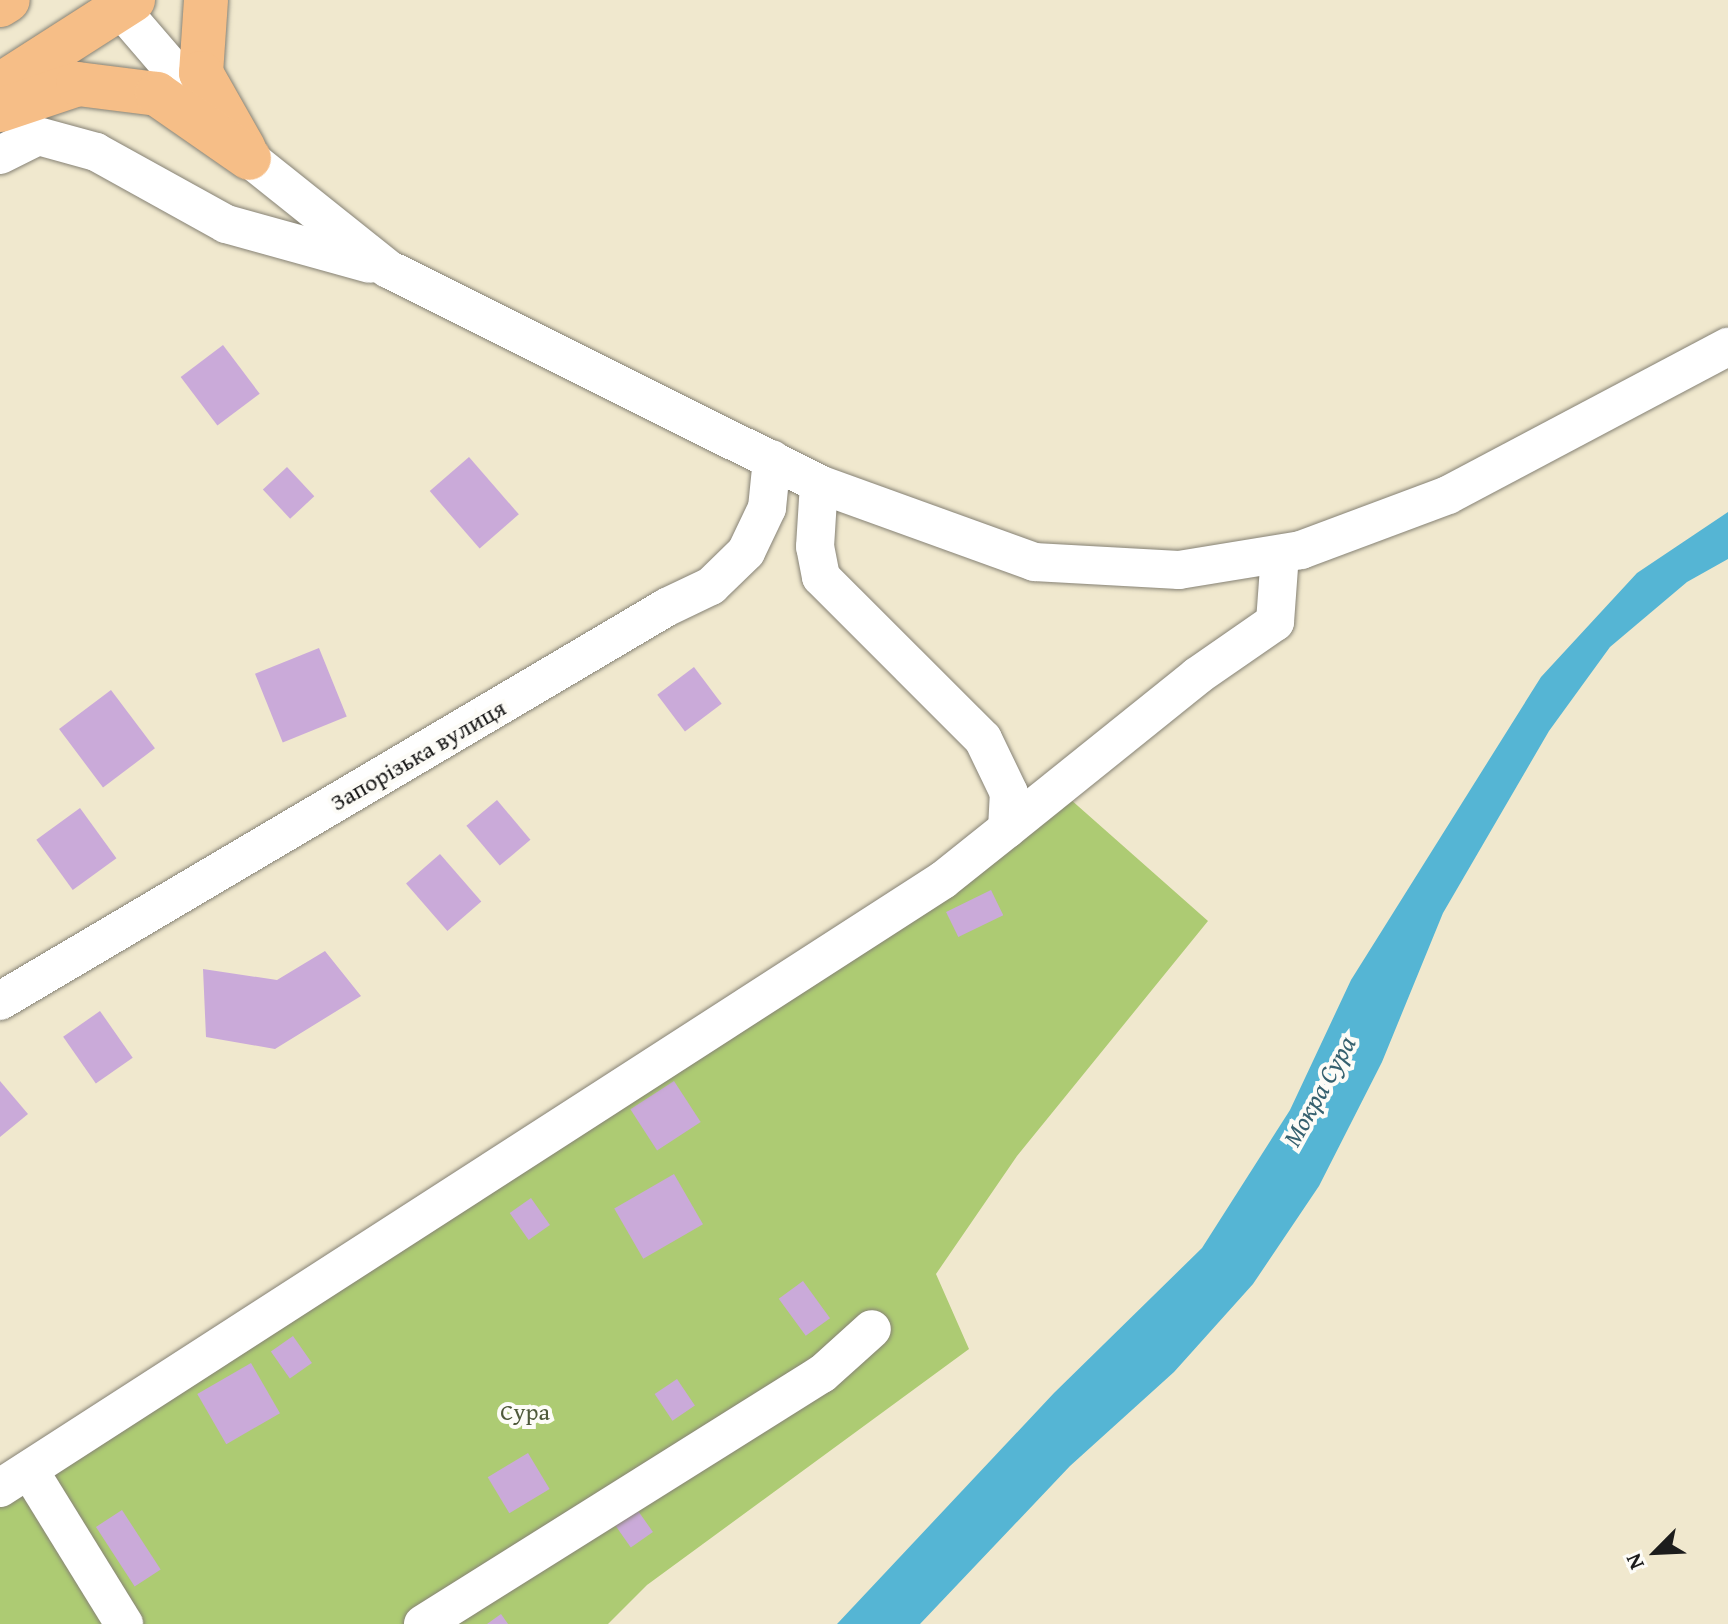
<!DOCTYPE html>
<html>
<head>
<meta charset="utf-8">
<style>
  body { margin:0 }
  #map { position:relative; width:1728px; height:1624px; overflow:hidden; background:#f0e8ce; font-family:"Gentium Book Plus",serif }
  div>[style] { position:absolute }
  [style*='--x'] { left:calc(var(--x)*1px); top:calc(var(--y)*1px); width:calc(var(--w)*1px); rotate:calc(var(--a)*1deg) }
  .green>* { inset:0; background:#adcb73 }
  .water>* { inset:0; background:#55b5d4 }
  .building>* { inset:0; background:#caaad9; transform-origin:0 0 }
  .roads { filter:drop-shadow(0 0 2px #868275) drop-shadow(0 0 2px #868275) }
  .minor>* { height:38px; margin:-19px; padding:0 19px; transform-origin:19px; border-radius:19px; background:#fff }
  .major>* { height:44px; margin:-22px; padding:0 22px; transform-origin:22px; border-radius:22px; background:#f6be87 }
  span { translate:-50% -50%; white-space:nowrap; text-align:center; line-height:1.15; -webkit-text-stroke:8px #fdfcf7; paint-order:stroke }
  .street-label { font-size:24px; color:#1c1c1c }
  .park-label { font-size:24px; color:#4f593a }
  .water-label { font-size:26px; color:#36616f; font-style:italic }
  .north { position:absolute; left:1616px; top:1512px; width:80px; height:80px; -webkit-text-stroke:6px #fdfcf7; paint-order:stroke; rotate:246deg; font-size:22px; font-weight:700; line-height:32px; text-align:center; color:#1c1c1c }
  .north::after { content:''; display:block; margin:auto; width:28px; height:36px; background:#1c1c1c; clip-path:polygon(50% 0,100% 100%,50% 72%,0 100%) }
</style>
</head>
<body>
<div id="map">
  <div class="green">
    <i style="clip-path:polygon(1061px 791px,1208px 921px,1017px 1156px,936px 1274px,969px 1349px,647px 1585px,608px 1624px,0 1624px,0 1501px)"></i>
  </div>
  <div class="water">
    <i style="clip-path:polygon(1728px 512px,1728px 559px,1687px 582px,1610px 647px,1549px 731px,1443px 913px,1382px 1062px,1319px 1186px,1253px 1284px,1174px 1372px,1070px 1466px,920px 1624px,837px 1624px,1054px 1393px,1202px 1248px,1290px 1110px,1351px 980px,1541px 677px,1637px 573px)"></i>
  </div>
  <div class="building">
    <i style="left:223px;top:345px;width:61px;height:53px;rotate:53deg"></i>
    <i style="left:469px;top:457px;width:76px;height:52px;rotate:49deg"></i>
    <i style="left:287px;top:467px;width:40px;height:33px;rotate:47deg"></i>
    <i style="left:319px;top:648px;width:74px;height:69px;rotate:68deg"></i>
    <i style="left:694px;top:667px;width:46px;height:46px;rotate:53deg"></i>
    <i style="left:111px;top:690px;width:73px;height:65px;rotate:53deg"></i>
    <i style="left:497px;top:800px;width:52px;height:40px;rotate:50deg"></i>
    <i style="left:80px;top:808px;width:62px;height:54px;rotate:54deg"></i>
    <i style="left:440px;top:854px;width:63px;height:45px;rotate:49deg"></i>
    <i style="left:991px;top:890px;width:28px;height:50px;rotate:64deg"></i>
    <i style="clip-path:polygon(325px 951px,361px 996px,275px 1049px,206px 1037px,203px 969px,277px 980px)"></i>
    <i style="left:100px;top:1011px;width:57px;height:45px;rotate:55deg"></i>
    <i style="clip-path:polygon(0 1081px,28px 1114px,0 1137px)"></i>
    <i style="left:674px;top:1081px;width:49px;height:52px;rotate:57deg"></i>
    <i style="left:674px;top:1174px;width:58px;height:69px;rotate:60deg"></i>
    <i style="left:531px;top:1198px;width:33px;height:26px;rotate:55deg"></i>
    <i style="left:803px;top:1281px;width:46px;height:30px;rotate:54deg"></i>
    <i style="left:293px;top:1336px;width:33px;height:27px;rotate:55deg"></i>
    <i style="left:251px;top:1363px;width:58px;height:62px;rotate:60deg"></i>
    <i style="left:677px;top:1379px;width:32px;height:27px;rotate:56deg"></i>
    <i style="left:528px;top:1453px;width:42px;height:47px;rotate:59deg"></i>
    <i style="left:634px;top:1505px;width:33px;height:27px;rotate:55deg"></i>
    <i style="left:122px;top:1510px;width:71px;height:31px;rotate:57deg"></i>
    <i style="clip-path:polygon(501px 1614px,508px 1624px,487px 1624px)"></i>
  </div>
  <div class="roads">
    <div class="minor">
      <i style="--x:113;--y:0;--w:208;--a:49.3"></i>
      <i style="--x:249;--y:158;--w:178;--a:38.6"></i>
      <i style="--x:388;--y:269;--w:482;--a:26.5"></i>
      <i style="--x:819;--y:484;--w:229;--a:19.9"></i>
      <i style="--x:1034;--y:562;--w:145;--a:3.2"></i>
      <i style="--x:1179;--y:570;--w:124;--a:-9.3"></i>
      <i style="--x:1301;--y:550;--w:157;--a:-20.5"></i>
      <i style="--x:1448;--y:495;--w:317;--a:-27.9"></i>
      <i style="--x:0;--y:155;--w:42;--a:-26.6"></i>
      <i style="--x:38;--y:136;--w:60;--a:15.4"></i>
      <i style="--x:96;--y:152;--w:149;--a:29"></i>
      <i style="--x:226;--y:224;--w:149;--a:15.5"></i>
      <i style="--x:1007;--y:829;--w:244;--a:-38.8"></i>
      <i style="--x:1197;--y:676;--w:95;--a:-34.7"></i>
      <i style="--x:1275;--y:622;--w:68;--a:-85.8"></i>
      <i style="--x:0;--y:1001;--w:775;--a:-30.57"></i>
      <i style="--x:667;--y:607;--w:49;--a:-25.5"></i>
      <i style="--x:711;--y:586;--w:49;--a:-44.2"></i>
      <i style="--x:746;--y:552;--w:49;--a:-64.5"></i>
      <i style="--x:767;--y:508;--w:49;--a:-84.2"></i>
      <i style="--x:29;--y:1470;--w:181;--a:58.3"></i>
      <i style="--x:0;--y:1488;--w:1122;--a:-32.81"></i>
      <i style="--x:943;--y:880;--w:82;--a:-38.6"></i>
      <i style="--x:1007;--y:829;--w:36;--a:-87"></i>
      <i style="--x:1009;--y:793;--w:60;--a:-115.7"></i>
      <i style="--x:983;--y:739;--w:229;--a:-135"></i>
      <i style="--x:821;--y:577;--w:31;--a:-101"></i>
      <i style="--x:815;--y:547;--w:63;--a:-86.4"></i>
      <i style="--x:423;--y:1624;--w:471;--a:-32.1"></i>
      <i style="--x:822;--y:1374;--w:67;--a:-42"></i>
    </div>
    <div class="major">
      <i style="--x:206;--y:0;--w:73;--a:93.9"></i>
      <i style="--x:201;--y:73;--w:87;--a:60.5"></i>
      <i style="--x:0;--y:5;--w:9;--a:-32"></i>
      <i style="--x:0;--y:85;--w:158;--a:-32.6"></i>
      <i style="--x:0;--y:110;--w:82;--a:-18.4"></i>
      <i style="--x:78;--y:84;--w:80;--a:7.2"></i>
      <i style="--x:157;--y:94;--w:112;--a:34.8"></i>
    </div>
  </div>
  <div class="street-label">
    <span style="left:418px;top:755px;rotate:-30deg">Запорізька вулиця</span>
  </div>
  <div class="park-label">
    <span style="left:525px;top:1412px">Сура</span>
  </div>
  <div class="water-label">
    <span style="left:1319px;top:1091px;rotate:-61deg">Мокра Сура</span>
  </div>
  <div class="north">N</div>
</div>
</body>
</html>
